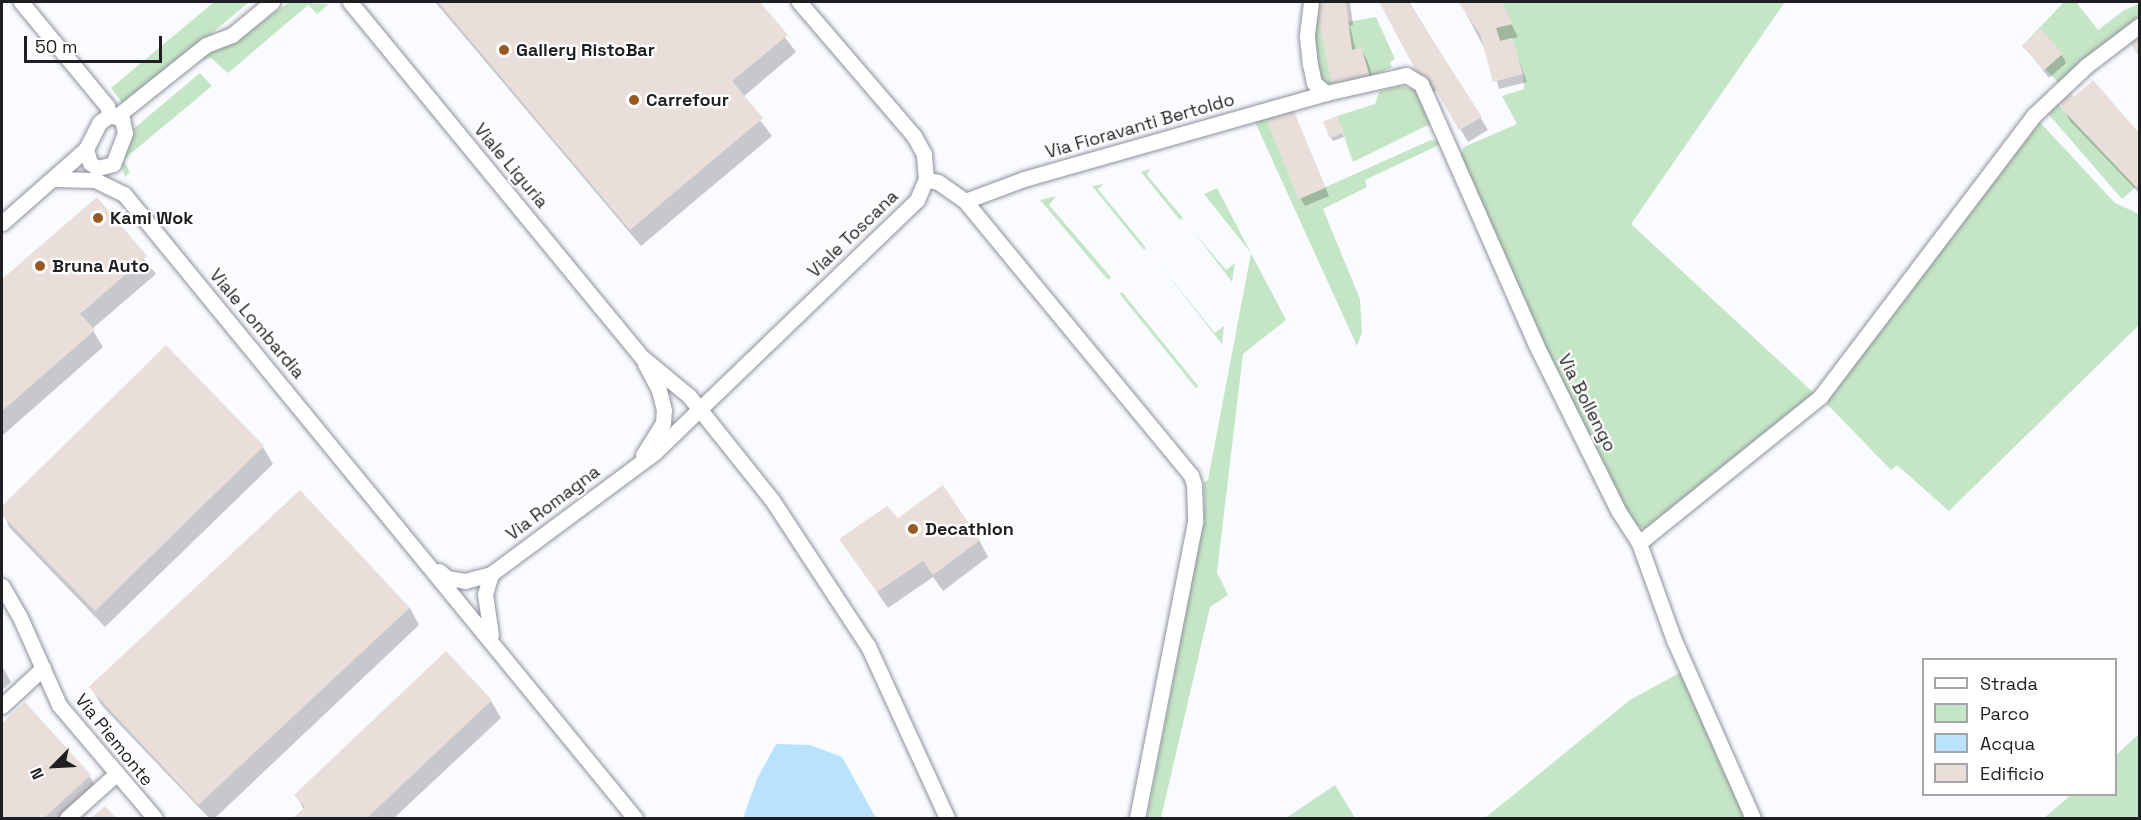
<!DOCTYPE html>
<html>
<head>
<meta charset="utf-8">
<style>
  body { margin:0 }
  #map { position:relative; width:2141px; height:820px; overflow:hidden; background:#f9fbff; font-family:"Space Grotesk",sans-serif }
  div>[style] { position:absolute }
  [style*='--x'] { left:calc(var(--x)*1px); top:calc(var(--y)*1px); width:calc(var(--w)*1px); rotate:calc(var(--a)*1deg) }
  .green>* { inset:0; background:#c5e6c6; transform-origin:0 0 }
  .water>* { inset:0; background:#b9e2ff }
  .shadow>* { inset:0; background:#0003 }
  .building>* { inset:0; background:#eadeda; transform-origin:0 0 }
  .roads { filter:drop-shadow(0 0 2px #8d919a) drop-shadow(0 0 2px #8d919a) }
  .street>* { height:15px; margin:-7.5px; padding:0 7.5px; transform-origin:7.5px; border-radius:7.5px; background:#fff }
  .dots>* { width:16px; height:16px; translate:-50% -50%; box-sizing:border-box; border:3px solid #fff; border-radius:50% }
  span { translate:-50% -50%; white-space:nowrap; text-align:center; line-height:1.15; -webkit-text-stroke:4.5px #fff; paint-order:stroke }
  .poi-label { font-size:18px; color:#1d1f22; font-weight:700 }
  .left { translate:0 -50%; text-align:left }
  .street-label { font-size:18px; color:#1d1f22 }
  .frame { position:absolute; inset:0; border:3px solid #1d1f22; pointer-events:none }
  .legend { position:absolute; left:1922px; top:658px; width:195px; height:138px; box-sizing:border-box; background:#fff; border:2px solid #a5a5a7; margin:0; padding:8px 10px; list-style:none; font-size:18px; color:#1d1f22 }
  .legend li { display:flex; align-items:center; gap:12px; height:30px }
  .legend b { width:30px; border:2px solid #a5a5a7 }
  .north { position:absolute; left:24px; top:736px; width:60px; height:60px; -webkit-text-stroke:4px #fff; paint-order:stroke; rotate:246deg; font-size:16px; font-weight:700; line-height:24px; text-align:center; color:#1d1f22 }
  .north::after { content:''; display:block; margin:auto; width:21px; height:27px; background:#1d1f22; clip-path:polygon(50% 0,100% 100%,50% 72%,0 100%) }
  .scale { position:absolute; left:24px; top:36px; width:138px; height:27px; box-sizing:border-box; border:3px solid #1d1f22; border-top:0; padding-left:8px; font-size:18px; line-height:21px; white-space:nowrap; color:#1d1f22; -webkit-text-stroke:4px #fff; paint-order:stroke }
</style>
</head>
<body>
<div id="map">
  <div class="green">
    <i style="clip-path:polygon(214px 2px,249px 2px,125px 106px,111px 88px)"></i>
    <i style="clip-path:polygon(289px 2px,329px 4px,317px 14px,308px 5px,228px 73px,211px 58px,196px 61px,216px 47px,236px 42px)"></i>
    <i style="clip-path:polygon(1501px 2px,1785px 2px,1631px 224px,1815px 394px,1647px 529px,1634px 525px,1572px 406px,1523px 307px,1460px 156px,1464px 147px,1517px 124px,1502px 96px,1524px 89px,1523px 74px,1512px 38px,1500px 41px,1496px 28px,1512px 24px)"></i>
    <i style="clip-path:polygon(2064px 2px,2076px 2px,2098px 30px,2124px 10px,2139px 4px,2139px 20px,2059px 83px,2022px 46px)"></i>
    <i style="clip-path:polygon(1315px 12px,1320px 22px,1332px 85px,1320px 79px,1315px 68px)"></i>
    <i style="clip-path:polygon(1376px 17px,1395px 59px,1390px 62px,1392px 67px,1370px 77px,1361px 48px,1352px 50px,1347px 22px)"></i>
    <i style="clip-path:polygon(200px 73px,212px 86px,123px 160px,130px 172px,125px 177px,121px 162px,132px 130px)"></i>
    <i style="clip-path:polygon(1399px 86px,1418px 90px,1432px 120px,1430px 124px,1353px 162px,1337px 116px,1375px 104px,1379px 92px)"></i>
    <i style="clip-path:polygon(2056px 98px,2061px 108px,2136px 187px,2122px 199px,2044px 109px)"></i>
    <i style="clip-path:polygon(1272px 114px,1273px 119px,1268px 122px,1299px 199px,1431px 140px,1443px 143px,1365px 180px,1367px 187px,1323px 209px,1360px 299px,1362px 332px,1357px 346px,1255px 122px)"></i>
    <i style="clip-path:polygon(2037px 119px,2115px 203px,2139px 214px,2139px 325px,1949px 511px,1897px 465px,1891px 470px,1824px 401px)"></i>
    <i style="clip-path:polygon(1150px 169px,1147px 175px,1183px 218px,1180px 220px,1141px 172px)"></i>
    <i style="clip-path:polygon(1104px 184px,1098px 189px,1146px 248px,1144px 250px,1092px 186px)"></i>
    <i style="clip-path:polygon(1217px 188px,1251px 253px,1286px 320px,1243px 354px,1217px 572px,1228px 595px,1210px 607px,1161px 818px,1147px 818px,1204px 518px,1204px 482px,1208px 480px,1251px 253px,1204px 194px)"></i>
    <i style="clip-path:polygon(1056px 196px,1049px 205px,1111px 277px,1108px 280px,1040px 200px)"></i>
    <i style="clip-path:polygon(1194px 232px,1226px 270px,1235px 263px,1232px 282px)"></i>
    <i style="clip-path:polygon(1158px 263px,1215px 333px,1224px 326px,1222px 344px)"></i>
    <i style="left:1122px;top:292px;width:121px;height:3px;rotate:51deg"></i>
    <i style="clip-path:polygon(1683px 671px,1748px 818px,1485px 818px,1630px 700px)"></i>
    <i style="clip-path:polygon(2139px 734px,2139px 818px,2044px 818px,2071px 795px,2116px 794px,2116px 755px)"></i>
    <i style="clip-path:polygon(1335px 785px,1355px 818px,1286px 818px)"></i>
  </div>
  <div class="water">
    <i style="clip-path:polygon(776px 744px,810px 745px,842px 757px,876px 818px,743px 818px,757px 779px)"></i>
  </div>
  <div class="shadow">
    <i style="clip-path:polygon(435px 2px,758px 2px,796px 52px,743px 97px,772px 136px,641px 246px)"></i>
    <i style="clip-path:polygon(1317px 2px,1350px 2px,1353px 25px,1350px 26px,1356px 51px,1361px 49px,1368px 62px,1377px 89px,1322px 28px,1315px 12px)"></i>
    <i style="clip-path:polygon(1381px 2px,1409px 2px,1488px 130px,1468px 142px,1437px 90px,1430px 94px)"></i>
    <i style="clip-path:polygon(1460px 2px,1500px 2px,1518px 37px,1511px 39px,1527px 82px,1499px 89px,1492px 63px)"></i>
    <i style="clip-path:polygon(2024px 46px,2062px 55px,2066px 63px,2049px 78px)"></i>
    <i style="clip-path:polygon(2058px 98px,2074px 99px,2140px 136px,2140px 194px,2070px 121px)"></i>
    <i style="clip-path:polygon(1292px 108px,1329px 196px,1305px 206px,1300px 198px)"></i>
    <i style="clip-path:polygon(1338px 122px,1344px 137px,1333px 141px,1331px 138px)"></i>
    <i style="clip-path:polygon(96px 199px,156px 274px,92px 329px,103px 347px,2px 436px,2px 281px)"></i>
    <i style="clip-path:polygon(166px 347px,263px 447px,273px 464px,105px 627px,9px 527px,2px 508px)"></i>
    <i style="clip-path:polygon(898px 520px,979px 540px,988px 557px,943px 591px,933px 577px,888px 608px,841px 540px)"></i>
    <i style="clip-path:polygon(410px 608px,419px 625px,215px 818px,209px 818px,102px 706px,92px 689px)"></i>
    <i style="clip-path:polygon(2px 666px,11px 682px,2px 690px)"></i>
    <i style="clip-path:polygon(491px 701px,501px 718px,394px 818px,295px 818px,304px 810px,296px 795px)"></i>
    <i style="clip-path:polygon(25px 704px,89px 775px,99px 792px,71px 818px,2px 818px,2px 725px)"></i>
  </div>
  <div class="building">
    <i style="clip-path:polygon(438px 2px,760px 2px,788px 35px,732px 81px,763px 118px,630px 230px)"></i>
    <i style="clip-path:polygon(1315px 2px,1346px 2px,1352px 50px,1361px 47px,1370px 77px,1332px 85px)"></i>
    <i style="clip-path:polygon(1379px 2px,1408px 2px,1482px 117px,1459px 130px,1429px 78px,1422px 82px)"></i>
    <i style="clip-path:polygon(1458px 2px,1501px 2px,1512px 24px,1496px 28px,1500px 41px,1512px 38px,1523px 74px,1493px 82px,1480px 34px)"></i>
    <i style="left:2041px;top:29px;width:33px;height:25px;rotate:49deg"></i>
    <i style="clip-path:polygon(2140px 32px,2140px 59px,2129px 40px)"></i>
    <i style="clip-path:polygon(2093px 80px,2140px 134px,2140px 184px,2136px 187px,2061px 108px,2063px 106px,2056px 98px,2067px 89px,2074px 97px)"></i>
    <i style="clip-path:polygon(1292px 106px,1325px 188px,1299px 199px,1268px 122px,1273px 119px,1272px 114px)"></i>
    <i style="left:1337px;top:116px;width:18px;height:15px;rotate:68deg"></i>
    <i style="clip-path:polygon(97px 197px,147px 256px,80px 314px,95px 330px,2px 411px,2px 279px)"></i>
    <i style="clip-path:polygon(166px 345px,264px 446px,95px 611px,2px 515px,2px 506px)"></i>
    <i style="clip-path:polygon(943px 485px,980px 540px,933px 575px,923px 561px,877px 592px,839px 539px,887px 506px,898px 518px)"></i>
    <i style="left:300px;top:490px;width:161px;height:289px;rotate:47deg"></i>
    <i style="clip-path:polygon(446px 651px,492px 700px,367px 818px,293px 818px,305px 807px,294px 795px)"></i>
    <i style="clip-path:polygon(25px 702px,91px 775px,44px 818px,2px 818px,2px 723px)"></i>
    <i style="clip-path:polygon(105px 806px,116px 818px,91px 818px)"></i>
  </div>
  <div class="roads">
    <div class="street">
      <i style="--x:21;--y:2;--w:135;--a:50.4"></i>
      <i style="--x:107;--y:106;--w:9;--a:72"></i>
      <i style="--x:350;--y:2;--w:460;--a:50.6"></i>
      <i style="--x:642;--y:357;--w:61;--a:39.7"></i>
      <i style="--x:689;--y:396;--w:133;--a:51.4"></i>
      <i style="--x:772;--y:500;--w:175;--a:56.7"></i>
      <i style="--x:868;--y:646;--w:189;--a:65.3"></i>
      <i style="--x:1311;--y:2;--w:35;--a:97"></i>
      <i style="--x:1307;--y:37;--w:27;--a:84"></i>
      <i style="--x:1310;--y:64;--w:19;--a:78"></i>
      <i style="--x:1314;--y:83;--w:16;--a:40"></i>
      <i style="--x:1326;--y:93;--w:82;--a:-12.7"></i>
      <i style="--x:1406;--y:75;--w:17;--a:31"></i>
      <i style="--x:1421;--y:84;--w:285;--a:66.2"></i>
      <i style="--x:1536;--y:345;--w:186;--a:63.6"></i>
      <i style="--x:1619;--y:512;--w:37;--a:57"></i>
      <i style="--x:1639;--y:543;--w:103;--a:70.2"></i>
      <i style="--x:1674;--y:640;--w:195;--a:66.1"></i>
      <i style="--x:110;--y:115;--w:13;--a:18"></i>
      <i style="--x:122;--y:119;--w:14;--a:78"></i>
      <i style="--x:125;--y:133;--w:33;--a:111"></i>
      <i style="--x:113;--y:164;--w:16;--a:165"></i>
      <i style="--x:98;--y:168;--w:9;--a:-148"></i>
      <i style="--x:90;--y:163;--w:15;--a:-106"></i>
      <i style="--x:86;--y:149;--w:30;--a:-63"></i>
      <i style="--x:100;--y:122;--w:12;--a:-35"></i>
      <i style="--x:117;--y:116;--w:114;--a:-38.6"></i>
      <i style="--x:206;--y:45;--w:28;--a:-21"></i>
      <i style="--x:232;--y:35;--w:52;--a:-39.5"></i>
      <i style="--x:54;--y:179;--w:41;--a:1.4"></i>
      <i style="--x:95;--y:180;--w:32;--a:26"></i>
      <i style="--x:124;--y:194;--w:807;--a:50.69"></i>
      <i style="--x:926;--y:179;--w:12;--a:14"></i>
      <i style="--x:938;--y:182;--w:33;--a:35"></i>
      <i style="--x:965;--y:201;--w:355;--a:50.5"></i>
      <i style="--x:1191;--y:475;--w:10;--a:73"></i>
      <i style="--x:1194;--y:485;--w:37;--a:88"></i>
      <i style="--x:1195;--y:522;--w:302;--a:101.1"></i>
      <i style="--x:965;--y:201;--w:63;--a:-20.4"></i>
      <i style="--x:1024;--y:179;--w:314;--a:-15.9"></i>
      <i style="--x:2;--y:223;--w:112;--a:-41.4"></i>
      <i style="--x:643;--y:455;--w:38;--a:-58"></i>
      <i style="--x:663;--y:423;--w:13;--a:-86"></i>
      <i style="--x:664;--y:410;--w:21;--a:-104"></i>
      <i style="--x:659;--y:390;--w:30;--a:-118"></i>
      <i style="--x:1639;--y:543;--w:233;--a:-38.9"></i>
      <i style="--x:1820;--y:397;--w:353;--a:-52.8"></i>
      <i style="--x:2033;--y:116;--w:73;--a:-43.3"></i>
      <i style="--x:2086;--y:66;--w:68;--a:-37.2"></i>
      <i style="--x:439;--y:571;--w:11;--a:41"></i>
      <i style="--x:447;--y:578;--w:18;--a:9"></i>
      <i style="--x:465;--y:581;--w:27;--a:-15"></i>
      <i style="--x:491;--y:574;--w:204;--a:-36.6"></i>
      <i style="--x:655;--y:452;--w:364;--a:-43.9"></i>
      <i style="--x:917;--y:200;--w:23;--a:-67"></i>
      <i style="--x:926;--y:179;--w:25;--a:-95"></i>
      <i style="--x:924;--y:154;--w:21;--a:-119"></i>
      <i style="--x:914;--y:136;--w:177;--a:-130.6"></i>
      <i style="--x:2;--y:586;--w:34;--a:60"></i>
      <i style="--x:19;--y:615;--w:98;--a:66"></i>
      <i style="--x:59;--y:705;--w:148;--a:49.7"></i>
      <i style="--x:491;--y:635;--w:41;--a:-98.3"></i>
      <i style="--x:485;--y:594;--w:21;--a:-73"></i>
      <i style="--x:2;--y:706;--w:56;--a:-42.8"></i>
      <i style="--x:67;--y:818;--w:64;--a:-41.9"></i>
    </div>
  </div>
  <div class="dots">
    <i style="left:504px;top:50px;background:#97591f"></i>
    <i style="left:634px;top:100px;background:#97591f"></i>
    <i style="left:98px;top:218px;background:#97591f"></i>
    <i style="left:40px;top:266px;background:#97591f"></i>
    <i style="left:913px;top:529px;background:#97591f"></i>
  </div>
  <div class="poi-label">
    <span class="left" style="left:516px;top:50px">Gallery RistoBar</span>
    <span class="left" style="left:646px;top:100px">Carrefour</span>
    <span class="left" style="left:110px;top:218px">Kami Wok</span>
    <span class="left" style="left:52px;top:266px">Bruna Auto</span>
    <span class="left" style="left:925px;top:529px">Decathlon</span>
  </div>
  <div class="street-label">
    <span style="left:1140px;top:126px;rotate:-16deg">Via Fioravanti Bertoldo</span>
    <span style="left:511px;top:166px;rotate:50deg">Viale Liguria</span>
    <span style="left:853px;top:234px;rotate:-44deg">Viale Toscana</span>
    <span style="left:257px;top:324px;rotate:50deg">Viale Lombardia</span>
    <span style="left:1587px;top:403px;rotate:63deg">Via Bollengo</span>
    <span style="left:553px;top:503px;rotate:-37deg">Via Romagna</span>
    <span style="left:114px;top:740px;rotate:51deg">Via Piemonte</span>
  </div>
  <div class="frame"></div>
  <ul class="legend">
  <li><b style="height:8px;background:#fff"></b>Strada</li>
  <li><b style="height:16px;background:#c5e6c6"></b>Parco</li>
  <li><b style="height:16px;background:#b9e2ff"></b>Acqua</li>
  <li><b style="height:16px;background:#eadeda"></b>Edificio</li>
  </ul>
  <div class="north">N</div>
  <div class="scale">50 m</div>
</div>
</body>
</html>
